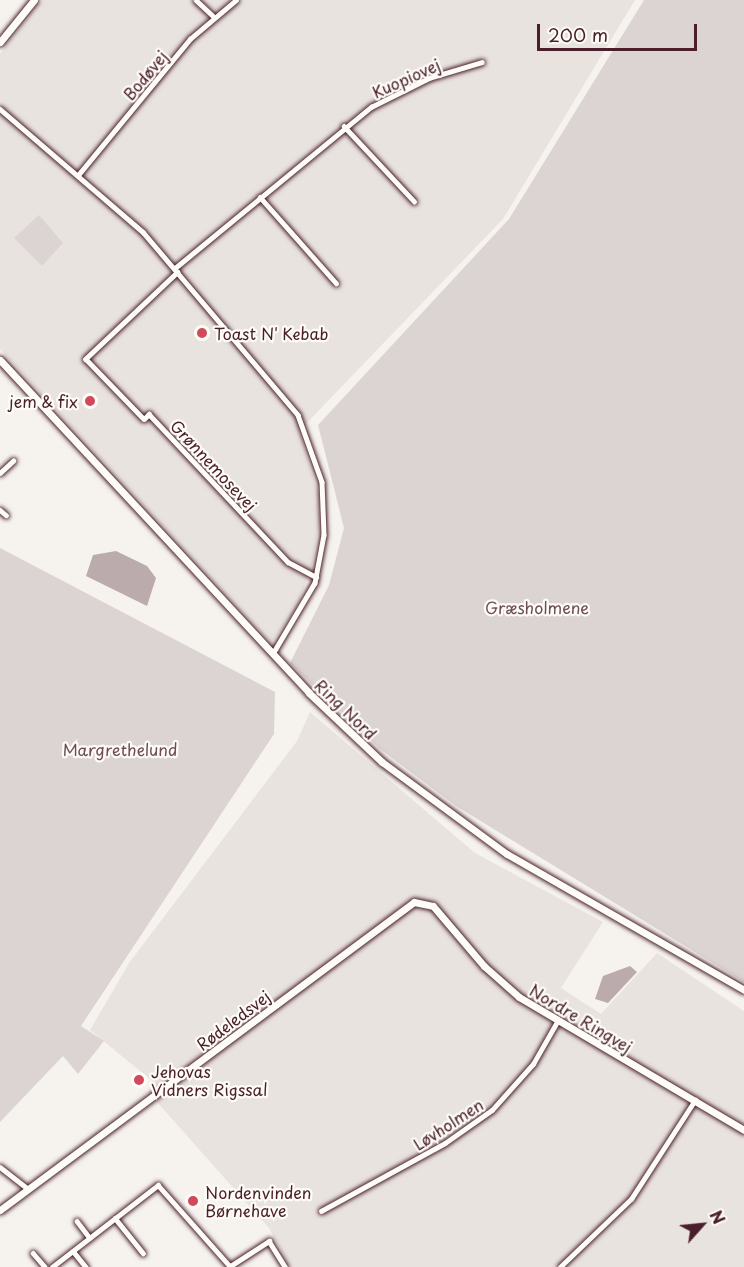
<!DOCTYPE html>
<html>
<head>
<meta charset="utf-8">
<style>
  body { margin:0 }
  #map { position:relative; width:744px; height:1267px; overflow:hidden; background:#f6f3ef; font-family:"Playpen Sans",sans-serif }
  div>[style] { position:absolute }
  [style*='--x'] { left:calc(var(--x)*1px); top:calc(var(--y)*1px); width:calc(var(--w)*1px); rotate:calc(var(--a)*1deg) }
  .built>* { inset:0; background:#e9e3e0 }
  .green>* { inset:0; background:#dcd4d2 }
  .water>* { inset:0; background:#bbabac }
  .roads { filter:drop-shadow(0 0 2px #4a1f2b) drop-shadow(0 0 2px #4a1f2b) }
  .street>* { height:4.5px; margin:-2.25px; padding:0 2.25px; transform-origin:2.25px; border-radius:2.25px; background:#fdfcf7 }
  .secondary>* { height:7px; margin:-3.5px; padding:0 3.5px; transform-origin:3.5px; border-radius:3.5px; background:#fdfcf7 }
  .dots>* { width:16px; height:16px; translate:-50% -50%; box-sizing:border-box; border:3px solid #fdfcf7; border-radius:50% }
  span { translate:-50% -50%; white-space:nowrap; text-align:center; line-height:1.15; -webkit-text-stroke:4.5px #fdfcf7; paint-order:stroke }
  .street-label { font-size:16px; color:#4a1f2b }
  .poi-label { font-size:16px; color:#4a1f2b }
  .left { translate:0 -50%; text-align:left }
  .right { translate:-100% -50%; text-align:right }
  .park-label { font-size:16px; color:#6e4c55 }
  .north { position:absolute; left:672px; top:1195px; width:60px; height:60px; -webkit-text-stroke:4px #fdfcf7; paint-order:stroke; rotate:63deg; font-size:16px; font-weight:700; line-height:24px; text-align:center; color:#4a1f2b }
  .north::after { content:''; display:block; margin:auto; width:21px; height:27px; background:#4a1f2b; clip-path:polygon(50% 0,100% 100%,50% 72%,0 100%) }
  .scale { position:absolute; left:537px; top:24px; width:160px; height:27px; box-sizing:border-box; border:3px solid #4a1f2b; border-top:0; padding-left:8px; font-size:18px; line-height:21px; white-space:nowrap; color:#4a1f2b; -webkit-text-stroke:4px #fdfcf7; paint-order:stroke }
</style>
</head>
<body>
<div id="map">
  <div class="built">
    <i style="clip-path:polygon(42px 0,635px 0,503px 219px,299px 431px,318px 493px,319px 523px,312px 565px,297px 607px,271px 643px,0 349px,0 54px)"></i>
    <i style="clip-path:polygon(310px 712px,475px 853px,603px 922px,561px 988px,601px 1014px,657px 953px,744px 1011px,744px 1267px,290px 1267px,269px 1228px,148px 1092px,157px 1085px,90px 1030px,129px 963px,297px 741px)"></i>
  </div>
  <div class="green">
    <i style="clip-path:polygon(644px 0,744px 0,744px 982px,456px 806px,380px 749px,290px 663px,329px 585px,344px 528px,318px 425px,509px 219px)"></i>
    <i style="clip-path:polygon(39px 215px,63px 243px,42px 266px,14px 238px)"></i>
    <i style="clip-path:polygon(0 548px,275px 692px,274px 734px,81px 1026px,104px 1041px,78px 1074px,63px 1056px,0 1122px)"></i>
  </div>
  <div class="water">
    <i style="clip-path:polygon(116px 551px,147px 566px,156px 578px,147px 606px,86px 576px,93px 555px)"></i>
    <i style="clip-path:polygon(630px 966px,637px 972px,608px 1003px,595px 999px,603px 976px)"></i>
  </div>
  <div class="roads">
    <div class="street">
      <i style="--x:196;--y:0;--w:23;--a:43"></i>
      <i style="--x:0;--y:109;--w:189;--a:40.7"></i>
      <i style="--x:143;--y:232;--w:240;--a:49.7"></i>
      <i style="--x:298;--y:415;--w:71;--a:70.3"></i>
      <i style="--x:322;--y:482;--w:53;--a:87.8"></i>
      <i style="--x:324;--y:535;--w:49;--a:100.6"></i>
      <i style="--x:315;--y:583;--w:82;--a:120.6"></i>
      <i style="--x:344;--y:126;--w:103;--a:47"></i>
      <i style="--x:79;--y:174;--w:175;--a:-50.6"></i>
      <i style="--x:190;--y:39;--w:60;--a:-40.3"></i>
      <i style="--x:260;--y:197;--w:115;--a:48.5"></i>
      <i style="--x:175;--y:268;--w:254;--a:-39.4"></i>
      <i style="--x:371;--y:107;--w:65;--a:-26.6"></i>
      <i style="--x:429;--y:78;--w:55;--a:-16.8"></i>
      <i style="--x:178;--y:272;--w:127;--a:136.6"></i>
      <i style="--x:86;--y:359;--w:83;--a:46"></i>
      <i style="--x:144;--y:419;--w:7;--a:-45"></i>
      <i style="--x:149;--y:414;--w:203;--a:46.8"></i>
      <i style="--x:288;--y:562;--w:32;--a:28"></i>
      <i style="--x:0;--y:473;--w:18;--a:-43"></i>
      <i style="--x:0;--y:510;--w:8;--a:40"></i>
      <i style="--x:0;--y:1167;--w:34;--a:38"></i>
      <i style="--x:321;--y:1211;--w:141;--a:-28.7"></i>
      <i style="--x:445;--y:1143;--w:57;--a:-35.1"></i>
      <i style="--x:492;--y:1110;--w:62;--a:-48.3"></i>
      <i style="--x:533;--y:1064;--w:48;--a:-60.3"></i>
      <i style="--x:115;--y:1218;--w:45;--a:51.3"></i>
      <i style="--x:77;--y:1221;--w:21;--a:53"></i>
      <i style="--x:73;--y:1251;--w:21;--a:51"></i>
      <i style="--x:33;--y:1253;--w:18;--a:49"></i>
      <i style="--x:52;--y:1267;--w:134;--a:-37.7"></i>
      <i style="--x:158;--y:1185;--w:108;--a:48.4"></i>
      <i style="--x:229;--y:1267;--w:48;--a:-33"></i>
      <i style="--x:269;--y:1241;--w:31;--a:58"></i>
      <i style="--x:560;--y:1267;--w:98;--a:-43.8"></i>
      <i style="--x:631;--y:1199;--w:118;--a:-57.1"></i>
    </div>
    <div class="secondary">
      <i style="--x:0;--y:42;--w:54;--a:-51"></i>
      <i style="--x:0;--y:360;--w:454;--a:47.1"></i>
      <i style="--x:309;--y:693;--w:100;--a:43.4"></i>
      <i style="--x:382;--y:762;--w:155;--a:36.4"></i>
      <i style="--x:507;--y:854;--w:273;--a:29.8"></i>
      <i style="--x:0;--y:1210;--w:516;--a:-36.65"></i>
      <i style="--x:414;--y:902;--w:19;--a:12"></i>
      <i style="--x:433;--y:906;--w:79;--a:49.6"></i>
      <i style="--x:484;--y:966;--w:47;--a:41.5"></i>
      <i style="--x:519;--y:997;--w:261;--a:30.6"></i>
    </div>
  </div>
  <div class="dots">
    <i style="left:202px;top:333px;background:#d1495b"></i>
    <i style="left:90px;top:401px;background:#d1495b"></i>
    <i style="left:139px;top:1080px;background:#d1495b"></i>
    <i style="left:193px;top:1201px;background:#d1495b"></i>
  </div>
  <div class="street-label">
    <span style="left:145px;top:75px;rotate:-50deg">Bodøvej</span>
    <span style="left:406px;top:78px;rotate:-24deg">Kuopiovej</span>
    <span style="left:214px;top:465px;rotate:47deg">Grønnemosevej</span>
    <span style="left:346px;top:709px;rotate:44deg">Ring Nord</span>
    <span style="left:581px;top:1018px;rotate:31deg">Nordre Ringvej</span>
    <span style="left:233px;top:1020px;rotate:-37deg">Rødeledsvej</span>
    <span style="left:448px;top:1124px;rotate:-33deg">Løvholmen</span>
  </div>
  <div class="poi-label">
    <span class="left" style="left:214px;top:333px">Toast N' Kebab</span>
    <span class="right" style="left:78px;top:401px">jem &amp; fix</span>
    <span class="left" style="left:151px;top:1080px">Jehovas<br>Vidners Rigssal</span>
    <span class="left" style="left:205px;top:1201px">Nordenvinden<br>Børnehave</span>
  </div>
  <div class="park-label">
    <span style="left:537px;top:607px">Græsholmene</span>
    <span style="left:120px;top:749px">Margrethelund</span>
  </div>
  <div class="north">N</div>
  <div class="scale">200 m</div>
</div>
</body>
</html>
